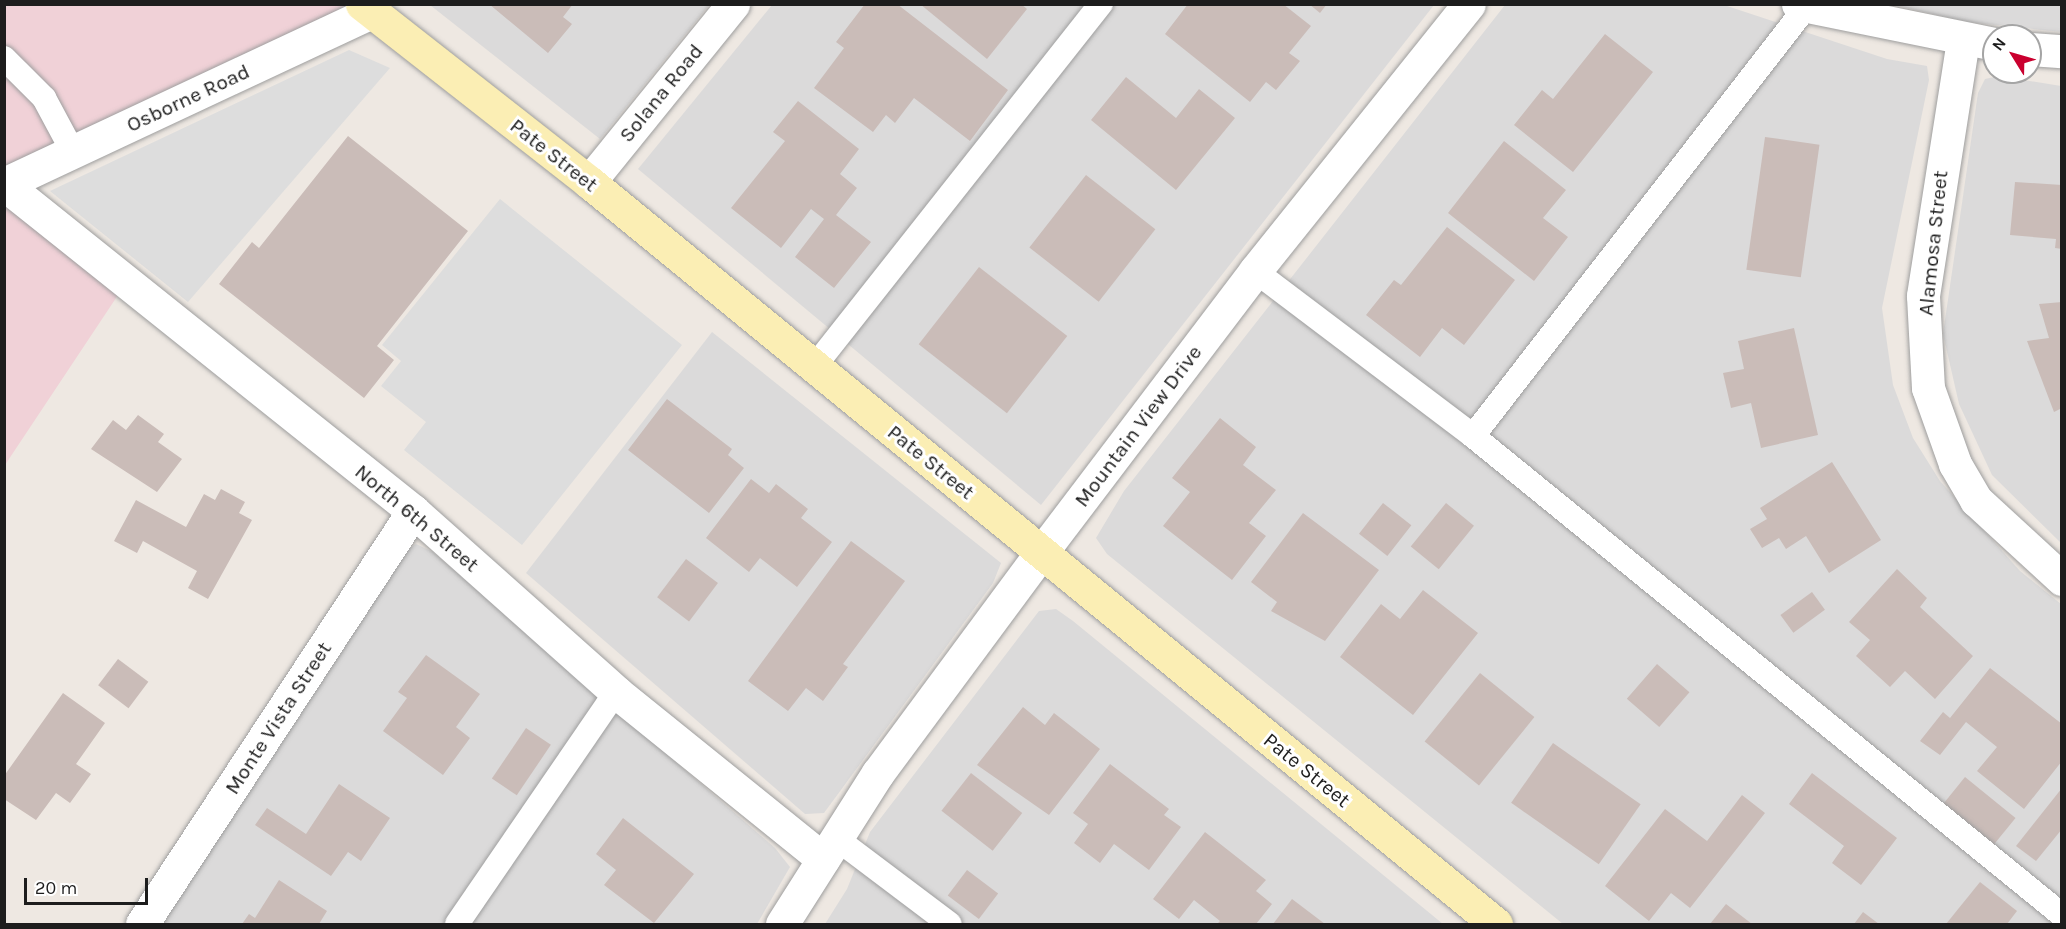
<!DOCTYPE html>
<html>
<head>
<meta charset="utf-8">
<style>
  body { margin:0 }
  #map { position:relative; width:2066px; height:929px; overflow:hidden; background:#eee8e2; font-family:Karla,sans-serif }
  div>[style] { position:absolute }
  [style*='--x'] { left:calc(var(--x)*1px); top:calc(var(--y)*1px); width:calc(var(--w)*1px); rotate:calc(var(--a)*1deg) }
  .residential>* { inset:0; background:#dbdada }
  .commercial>* { inset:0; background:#f0d1d7 }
  .parking>* { inset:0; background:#ddd }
  .building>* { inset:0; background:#cabcb8; transform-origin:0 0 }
  .roads { filter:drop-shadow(0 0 2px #9e9e9e) drop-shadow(0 0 2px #9e9e9e) }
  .lane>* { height:24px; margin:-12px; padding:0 12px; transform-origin:12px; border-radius:12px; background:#fff }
  .street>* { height:33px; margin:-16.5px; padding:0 16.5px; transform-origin:16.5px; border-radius:16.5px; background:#fff }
  .secondary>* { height:33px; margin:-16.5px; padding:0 16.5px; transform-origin:16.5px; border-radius:16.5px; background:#fbeeb4 }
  span { translate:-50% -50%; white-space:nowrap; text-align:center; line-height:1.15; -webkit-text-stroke:6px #fff; paint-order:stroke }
  .street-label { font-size:21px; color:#1d1d1d }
  .frame { position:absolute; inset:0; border:6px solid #1d1d1d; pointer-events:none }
  .north { position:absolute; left:1982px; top:24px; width:60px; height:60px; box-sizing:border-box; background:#fff; border:2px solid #a5a5a5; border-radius:50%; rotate:307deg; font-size:16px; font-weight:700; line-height:24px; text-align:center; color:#1d1d1d }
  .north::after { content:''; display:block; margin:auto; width:21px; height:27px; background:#ca002f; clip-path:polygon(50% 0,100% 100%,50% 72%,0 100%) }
  .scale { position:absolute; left:24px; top:878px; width:124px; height:27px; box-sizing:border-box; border:3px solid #1d1d1d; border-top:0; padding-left:8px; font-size:18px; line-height:21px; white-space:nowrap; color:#1d1d1d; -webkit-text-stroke:4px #fff; paint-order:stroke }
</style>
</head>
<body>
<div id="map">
  <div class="residential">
    <i style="clip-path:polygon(430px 5px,709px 5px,600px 139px)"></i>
    <i style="clip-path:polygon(772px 5px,1434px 5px,1041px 505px,638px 169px)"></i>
    <i style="clip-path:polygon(1505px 5px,1724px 5px,1887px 59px,1927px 66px,1929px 80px,1882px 308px,1893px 385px,1913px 438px,1940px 481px,2020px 571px,2061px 604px,2061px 924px,1563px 924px,1107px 554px,1096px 538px,1124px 491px)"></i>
    <i style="clip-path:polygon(1894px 5px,2061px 5px,2061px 32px,1968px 22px)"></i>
    <i style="clip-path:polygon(1999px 76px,2061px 86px,2061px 543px,1992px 475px,1959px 404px,1943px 334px,1978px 93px,1985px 79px)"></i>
    <i style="clip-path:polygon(712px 332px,1001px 563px,993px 583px,824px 813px,805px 814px,526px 573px)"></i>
    <i style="clip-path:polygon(416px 544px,433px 552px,775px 848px,790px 867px,757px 924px,160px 924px,406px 551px)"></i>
    <i style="clip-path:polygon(1056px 609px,1073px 621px,1443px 924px,825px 924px,847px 889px,870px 832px,1039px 611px)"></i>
  </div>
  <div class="commercial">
    <i style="clip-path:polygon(362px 4px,5px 184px,126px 283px,5px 465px,5px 5px)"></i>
  </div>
  <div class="parking">
    <i style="clip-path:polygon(349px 50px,390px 68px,188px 302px,50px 191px)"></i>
    <i style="clip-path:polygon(500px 199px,682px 345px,522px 545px,404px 450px,426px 422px,381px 386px,401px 361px,382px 345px)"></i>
  </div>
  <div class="building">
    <i style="clip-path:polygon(489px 4px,573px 4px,563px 17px,572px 24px,548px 53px)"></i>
    <i style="clip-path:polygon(865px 4px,897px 4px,1008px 90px,970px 141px,914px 98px,895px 123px,886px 115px,873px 132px,814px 88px,844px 48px,836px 42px)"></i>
    <i style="clip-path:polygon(920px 4px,1021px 4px,1027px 9px,987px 59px)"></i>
    <i style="clip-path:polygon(1188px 4px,1283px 4px,1311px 26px,1289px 53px,1300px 61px,1276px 90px,1266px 82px,1250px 102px,1165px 34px)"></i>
    <i style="clip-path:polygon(1309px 4px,1327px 4px,1320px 13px)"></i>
    <i style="clip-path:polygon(1605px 34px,1653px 72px,1573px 172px,1514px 125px,1542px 90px,1553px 99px)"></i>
    <i style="clip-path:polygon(1126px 77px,1176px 118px,1199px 89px,1235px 118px,1176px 190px,1091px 120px)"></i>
    <i style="clip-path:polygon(798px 101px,859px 149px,840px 174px,857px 188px,836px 215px,871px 242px,834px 288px,795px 257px,824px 219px,811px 209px,781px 248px,731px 208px,785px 141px,773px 132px)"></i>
    <i style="clip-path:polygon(348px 136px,468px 231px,377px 346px,394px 360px,364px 398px,219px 284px,252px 242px,259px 248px)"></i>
    <i style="left:1765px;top:137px;width:55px;height:134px;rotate:8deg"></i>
    <i style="clip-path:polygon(1504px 141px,1566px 190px,1543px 218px,1568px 237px,1534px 281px,1448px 213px)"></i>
    <i style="left:1086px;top:175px;width:88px;height:92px;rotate:38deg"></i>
    <i style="clip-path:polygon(2015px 182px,2062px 185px,2062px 249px,2055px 248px,2056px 239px,2010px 235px)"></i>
    <i style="clip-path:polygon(1447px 227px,1515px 280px,1464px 345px,1442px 328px,1420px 357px,1366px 315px,1394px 280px,1401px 285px)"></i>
    <i style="left:979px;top:267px;width:112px;height:98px;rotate:38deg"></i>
    <i style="clip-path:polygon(2062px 302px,2062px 408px,2054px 412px,2027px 341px,2049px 338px,2039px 304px)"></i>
    <i style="clip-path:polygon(1794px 328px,1818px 435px,1761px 448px,1751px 403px,1731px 408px,1723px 373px,1744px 369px,1738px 341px)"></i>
    <i style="clip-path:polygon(667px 399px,732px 449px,728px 455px,744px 468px,709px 513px,628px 450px)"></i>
    <i style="clip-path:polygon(138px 415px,164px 434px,158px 442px,182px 459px,157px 492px,91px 449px,113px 420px,126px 430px)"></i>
    <i style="clip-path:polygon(1220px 418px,1256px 447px,1243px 465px,1276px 490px,1249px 523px,1266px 536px,1232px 580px,1163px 526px,1190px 492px,1172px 478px)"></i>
    <i style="clip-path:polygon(1832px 462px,1881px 540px,1829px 573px,1806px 536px,1786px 549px,1779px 538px,1762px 548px,1750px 529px,1767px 519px,1760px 508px)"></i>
    <i style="clip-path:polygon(751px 479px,769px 493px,776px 484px,808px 509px,801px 518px,832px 542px,797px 587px,760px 558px,749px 572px,706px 538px)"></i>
    <i style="clip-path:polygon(221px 489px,245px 502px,239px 513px,252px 520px,208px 599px,188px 588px,197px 571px,143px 541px,137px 553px,114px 541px,136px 500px,186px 527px,204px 494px,215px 500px)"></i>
    <i style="left:1383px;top:503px;width:36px;height:39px;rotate:38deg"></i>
    <i style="left:1446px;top:503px;width:36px;height:56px;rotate:39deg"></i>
    <i style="clip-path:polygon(1303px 513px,1379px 570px,1325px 641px,1271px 611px,1277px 602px,1251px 582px)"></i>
    <i style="clip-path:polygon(851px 541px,905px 581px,843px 664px,848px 667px,823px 701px,806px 688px,788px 711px,748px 681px)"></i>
    <i style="left:686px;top:559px;width:40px;height:48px;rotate:37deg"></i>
    <i style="clip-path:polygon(1897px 569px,1927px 598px,1920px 607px,1973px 656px,1935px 699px,1905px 671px,1890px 687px,1856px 656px,1870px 640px,1849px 622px)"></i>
    <i style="clip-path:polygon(1423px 590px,1478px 633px,1413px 715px,1340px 657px,1381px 604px,1400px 619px)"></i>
    <i style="left:1812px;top:592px;width:22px;height:39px;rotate:54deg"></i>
    <i style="clip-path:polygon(426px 655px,480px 694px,456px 727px,470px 738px,443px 775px,383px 731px,407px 698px,398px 692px)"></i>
    <i style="left:118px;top:659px;width:38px;height:33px;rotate:37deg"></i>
    <i style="left:1657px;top:664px;width:43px;height:46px;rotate:41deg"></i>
    <i style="clip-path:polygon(1990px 668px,2062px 724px,2062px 761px,2024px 809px,1977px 771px,1997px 747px,1966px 722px,1940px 755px,1920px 741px,1943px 712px,1950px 718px)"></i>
    <i style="left:1480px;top:673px;width:70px;height:88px;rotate:39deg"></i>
    <i style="clip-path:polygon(63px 693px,105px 723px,76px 764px,91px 774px,70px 803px,56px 793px,36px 820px,4px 799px,4px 776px)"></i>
    <i style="clip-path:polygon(1023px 707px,1045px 725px,1054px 713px,1100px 749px,1049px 815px,977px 765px)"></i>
    <i style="left:526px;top:728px;width:30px;height:61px;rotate:34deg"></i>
    <i style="left:1553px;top:743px;width:107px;height:73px;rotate:35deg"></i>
    <i style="clip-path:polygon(1110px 764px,1169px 809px,1164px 815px,1181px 827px,1149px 870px,1114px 844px,1100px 863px,1074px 843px,1088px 824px,1073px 813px)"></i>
    <i style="left:971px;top:773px;width:65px;height:48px;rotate:38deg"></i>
    <i style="clip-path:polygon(1812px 773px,1897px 838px,1861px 885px,1832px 863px,1844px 846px,1789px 804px)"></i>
    <i style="left:1965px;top:777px;width:65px;height:34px;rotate:39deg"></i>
    <i style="clip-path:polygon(339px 784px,390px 818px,361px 861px,348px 852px,331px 876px,255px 825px,267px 808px,306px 834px)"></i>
    <i style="clip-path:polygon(2062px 788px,2062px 829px,2036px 861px,2016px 846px)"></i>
    <i style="clip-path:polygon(1742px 795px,1765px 813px,1690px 908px,1671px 893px,1649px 921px,1605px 886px,1665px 809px,1707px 841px)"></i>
    <i style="clip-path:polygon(623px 818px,694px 874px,654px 923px,604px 885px,616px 870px,596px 854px)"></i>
    <i style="clip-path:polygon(1205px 832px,1266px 880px,1256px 891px,1272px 904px,1256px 924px,1217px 924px,1220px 921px,1194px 900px,1179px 919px,1153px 899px)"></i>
    <i style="left:967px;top:870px;width:39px;height:32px;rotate:37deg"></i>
    <i style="clip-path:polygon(279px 880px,327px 911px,319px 924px,242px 924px,249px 914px,255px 918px)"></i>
    <i style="clip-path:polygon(1980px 882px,2017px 911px,2007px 924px,1946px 924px)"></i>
    <i style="clip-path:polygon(1292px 899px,1325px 924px,1273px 924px)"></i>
    <i style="clip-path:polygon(1726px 904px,1752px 924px,1710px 924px)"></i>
    <i style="clip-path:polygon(1863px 912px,1879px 924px,1854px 924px)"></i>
  </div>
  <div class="roads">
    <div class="lane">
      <i style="--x:4;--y:58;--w:57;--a:45"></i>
      <i style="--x:44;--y:98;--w:61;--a:61.8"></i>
      <i style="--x:1255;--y:271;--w:273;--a:37.1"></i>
      <i style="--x:1473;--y:436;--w:759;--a:39.12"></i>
      <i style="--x:814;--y:367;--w:463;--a:-51.7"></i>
      <i style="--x:1473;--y:436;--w:543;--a:-52.18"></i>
      <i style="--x:837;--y:839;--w:141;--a:37"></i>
      <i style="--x:457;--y:924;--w:281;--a:-55.6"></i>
    </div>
    <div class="street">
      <i style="--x:1798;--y:4;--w:200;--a:11.5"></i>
      <i style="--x:1963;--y:40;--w:259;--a:98.9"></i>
      <i style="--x:1923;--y:296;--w:92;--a:86.9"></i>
      <i style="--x:1928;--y:388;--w:81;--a:70.4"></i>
      <i style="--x:1955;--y:464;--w:42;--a:59.7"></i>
      <i style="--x:1976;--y:500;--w:117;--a:42.6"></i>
      <i style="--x:2030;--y:49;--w:32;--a:4"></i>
      <i style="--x:589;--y:182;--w:229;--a:-51"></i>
      <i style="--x:4;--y:184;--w:524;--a:38.64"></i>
      <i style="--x:413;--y:511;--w:272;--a:41.7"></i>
      <i style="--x:616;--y:692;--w:266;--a:38.9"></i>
      <i style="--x:4;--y:184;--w:405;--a:-25.1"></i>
      <i style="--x:142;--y:924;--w:494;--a:-56.7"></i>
      <i style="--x:782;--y:924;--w:179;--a:-57.6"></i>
      <i style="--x:878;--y:773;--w:274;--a:-53.5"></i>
      <i style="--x:1041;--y:553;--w:354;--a:-52.8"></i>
      <i style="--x:1255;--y:271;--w:342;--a:-51.3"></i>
    </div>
    <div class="secondary">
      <i style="--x:362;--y:4;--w:288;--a:38.1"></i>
      <i style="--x:589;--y:182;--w:1172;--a:39.29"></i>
    </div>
  </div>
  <div class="street-label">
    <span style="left:661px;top:93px;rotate:-51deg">Solana Road</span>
    <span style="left:188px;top:98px;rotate:-25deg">Osborne Road</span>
    <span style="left:554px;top:155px;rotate:38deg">Pate Street</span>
    <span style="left:1933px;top:243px;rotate:-84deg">Alamosa Street</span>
    <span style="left:1138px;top:426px;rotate:-53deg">Mountain View Drive</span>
    <span style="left:931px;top:462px;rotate:39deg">Pate Street</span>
    <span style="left:417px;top:518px;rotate:40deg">North 6th Street</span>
    <span style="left:278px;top:718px;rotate:-57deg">Monte Vista Street</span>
    <span style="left:1307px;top:770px;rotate:39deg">Pate Street</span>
  </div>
  <div class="frame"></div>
  <div class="north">N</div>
  <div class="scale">20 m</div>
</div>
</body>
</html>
